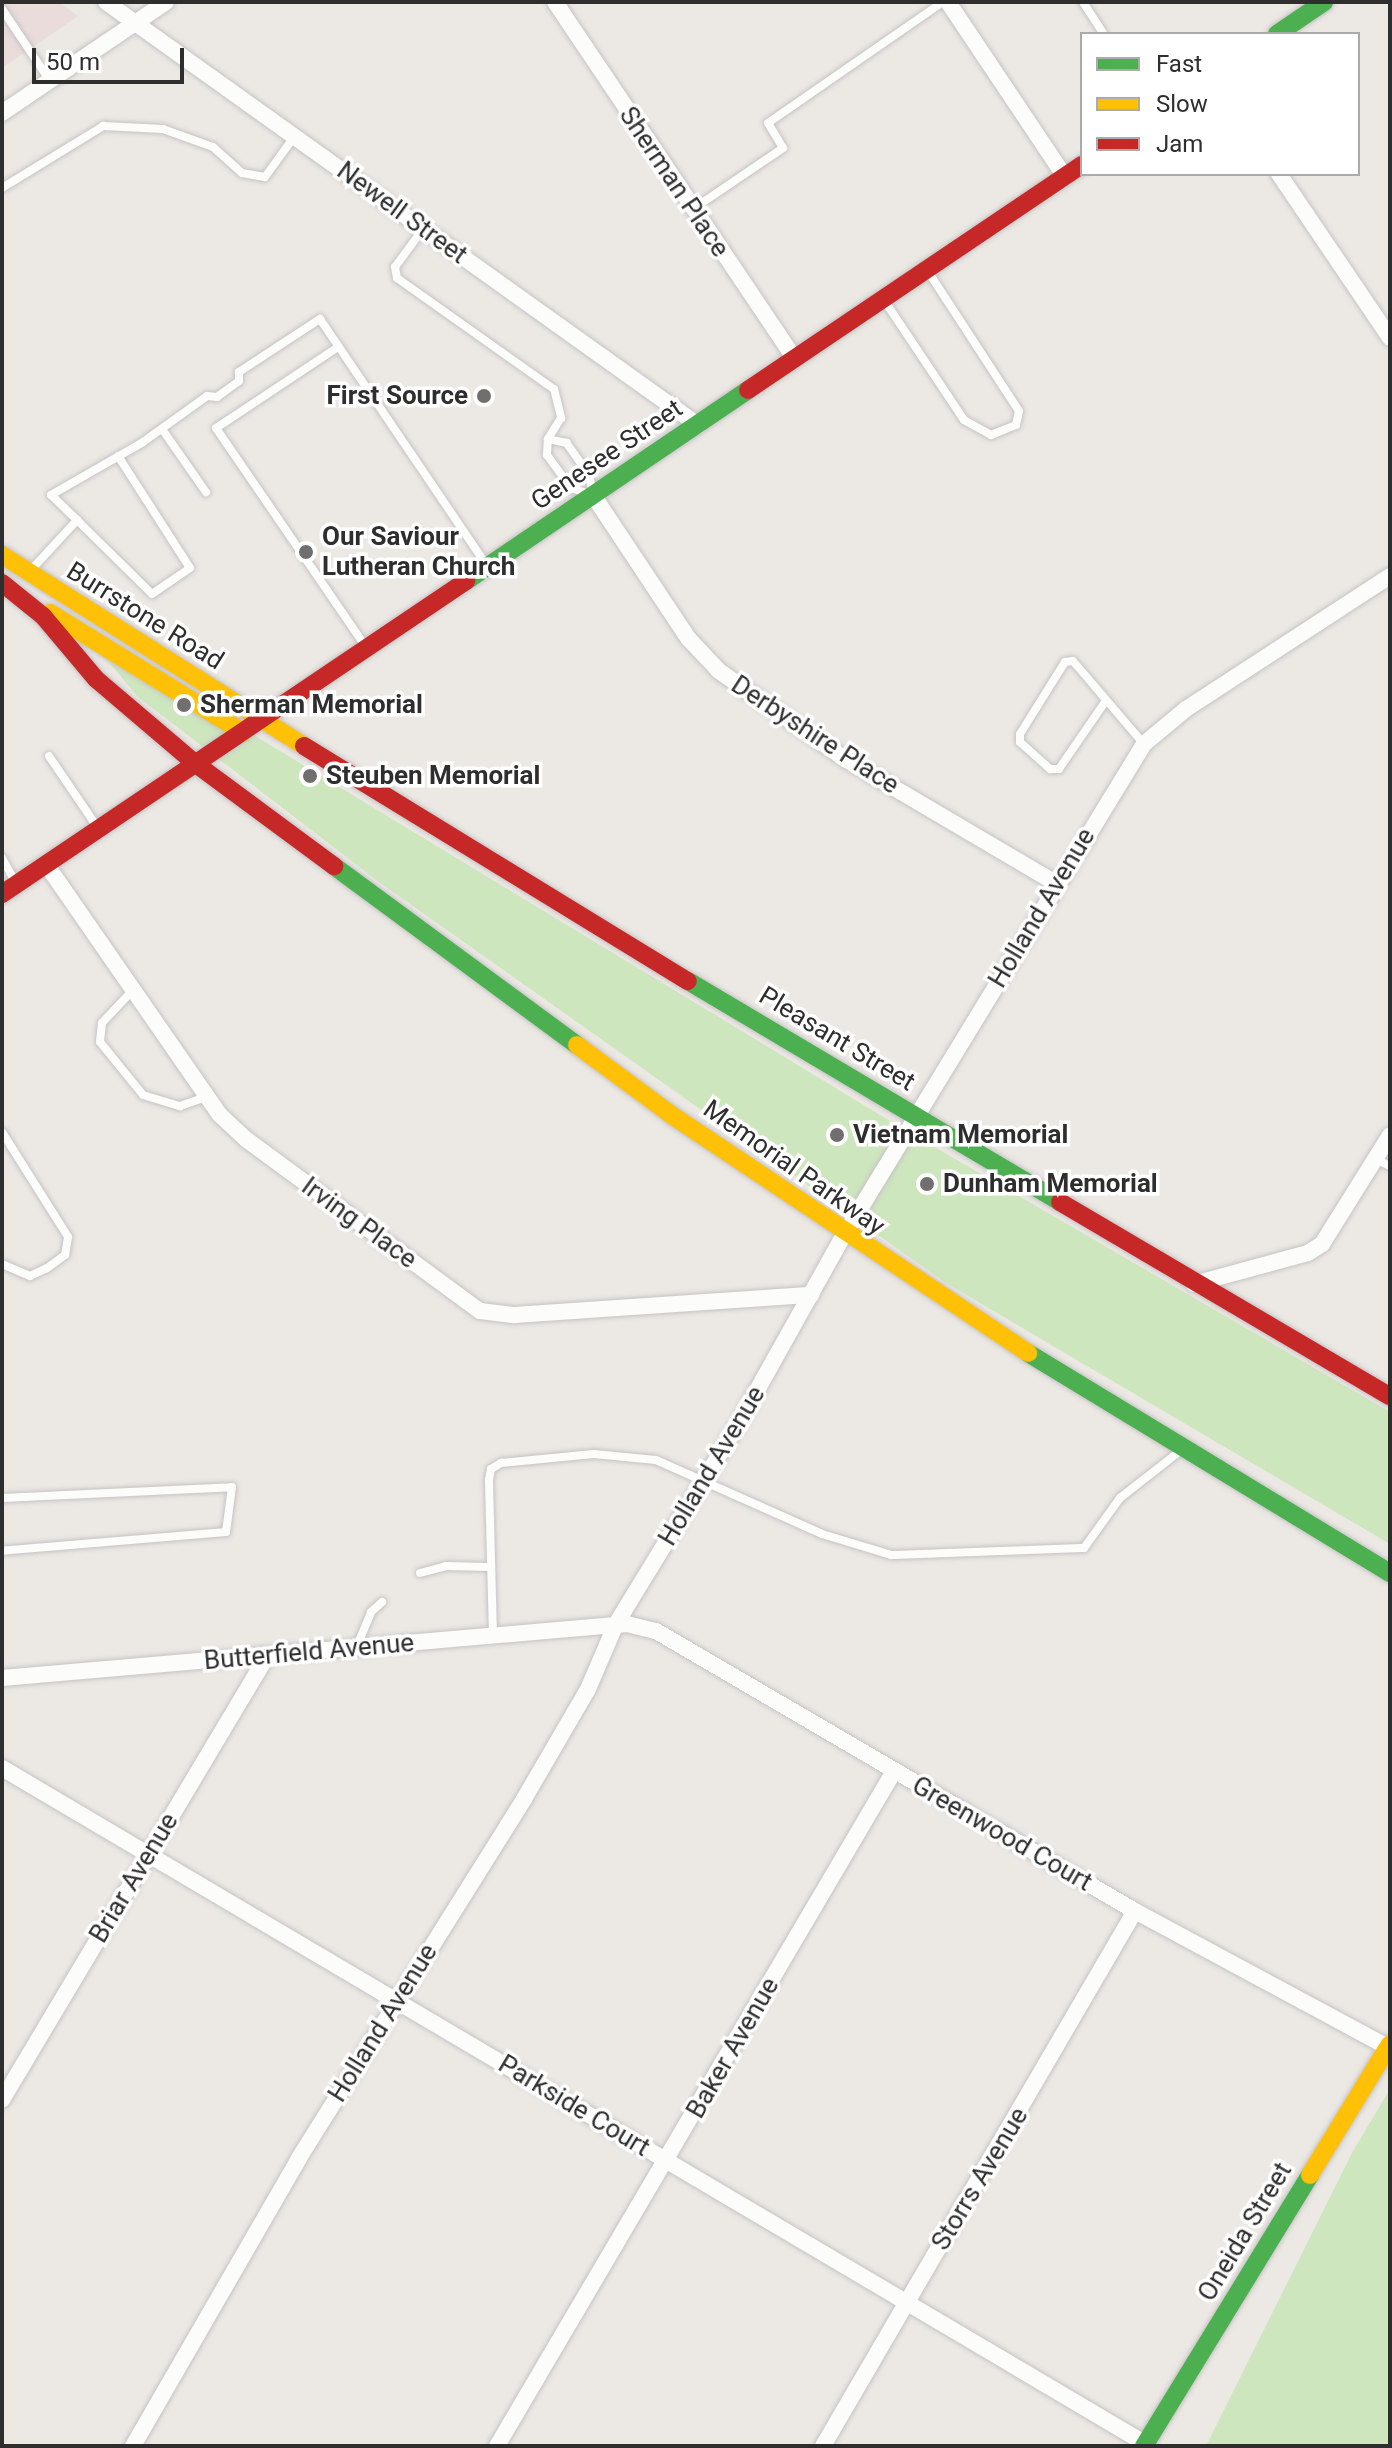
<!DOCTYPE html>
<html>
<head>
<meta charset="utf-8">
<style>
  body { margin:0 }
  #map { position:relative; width:1392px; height:2448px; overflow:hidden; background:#ece8e4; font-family:Roboto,sans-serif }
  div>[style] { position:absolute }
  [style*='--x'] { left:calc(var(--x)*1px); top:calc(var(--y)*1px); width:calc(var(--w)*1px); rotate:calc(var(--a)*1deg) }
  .medical>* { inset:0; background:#e9dcdb }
  .green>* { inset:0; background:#cee6be }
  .roads { filter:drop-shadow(0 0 2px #c5c4c5) drop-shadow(0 0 2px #c5c4c5) }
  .lane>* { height:8px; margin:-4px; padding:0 4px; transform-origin:4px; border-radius:4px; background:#fcfcfb }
  .street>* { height:16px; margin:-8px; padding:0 8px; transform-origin:8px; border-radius:8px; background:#fcfcfb }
  .fast>* { height:18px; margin:-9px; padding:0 9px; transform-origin:9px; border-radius:9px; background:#4caf50 }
  .slow>* { height:18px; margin:-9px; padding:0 9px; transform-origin:9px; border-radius:9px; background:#ffc107 }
  .jam>* { height:18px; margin:-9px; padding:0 9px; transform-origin:9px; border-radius:9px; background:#c62828 }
  .dots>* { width:22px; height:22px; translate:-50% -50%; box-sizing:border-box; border:4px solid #fff; border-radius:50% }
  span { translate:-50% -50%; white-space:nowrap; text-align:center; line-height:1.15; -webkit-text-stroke:7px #fff; paint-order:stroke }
  .street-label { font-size:26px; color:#2e2e2e }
  .poi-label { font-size:26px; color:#2e2e2e; font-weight:700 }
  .right { translate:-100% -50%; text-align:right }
  .left { translate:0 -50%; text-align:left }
  .frame { position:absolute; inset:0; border:4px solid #2e2e2e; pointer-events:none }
  .legend { position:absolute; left:1080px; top:32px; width:280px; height:144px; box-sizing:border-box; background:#fff; border:2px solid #ababab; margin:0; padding:10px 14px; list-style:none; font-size:24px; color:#2e2e2e }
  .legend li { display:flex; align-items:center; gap:16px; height:40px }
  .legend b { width:40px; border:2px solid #ababab }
  .scale { position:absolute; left:32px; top:48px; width:152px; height:36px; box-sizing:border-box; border:4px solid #2e2e2e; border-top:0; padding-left:10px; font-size:24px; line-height:28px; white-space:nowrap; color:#2e2e2e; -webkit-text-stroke:6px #fff; paint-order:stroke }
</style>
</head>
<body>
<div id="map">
  <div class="medical">
    <i style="clip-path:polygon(2px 2px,59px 2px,78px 16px,2px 68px)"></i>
  </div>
  <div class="green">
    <i style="clip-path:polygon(84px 632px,885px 1118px,1390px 1412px,1390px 1544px,946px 1283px,379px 882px,138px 697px)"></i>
    <i style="clip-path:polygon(1390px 2089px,1390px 2446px,1206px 2446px,1353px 2151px)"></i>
  </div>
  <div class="roads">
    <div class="lane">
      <i style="--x:1083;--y:2;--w:38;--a:57"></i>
      <i style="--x:2;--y:9;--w:87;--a:56.3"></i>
      <i style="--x:2;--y:188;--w:119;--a:-31.5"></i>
      <i style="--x:103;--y:126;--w:60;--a:2.9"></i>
      <i style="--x:163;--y:129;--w:53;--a:19.8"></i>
      <i style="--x:213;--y:147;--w:39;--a:42"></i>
      <i style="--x:242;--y:173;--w:23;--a:10"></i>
      <i style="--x:265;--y:177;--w:49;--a:-54.1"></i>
      <i style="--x:693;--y:209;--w:109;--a:-34.1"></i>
      <i style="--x:783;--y:148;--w:29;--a:-121"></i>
      <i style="--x:768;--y:123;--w:213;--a:-34.7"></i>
      <i style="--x:423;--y:229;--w:47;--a:126.4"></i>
      <i style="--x:395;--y:267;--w:11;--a:80"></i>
      <i style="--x:397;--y:278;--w:192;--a:35.3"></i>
      <i style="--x:554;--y:389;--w:30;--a:76"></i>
      <i style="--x:561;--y:418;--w:25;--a:122"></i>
      <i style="--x:548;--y:439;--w:16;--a:94"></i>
      <i style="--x:547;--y:455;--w:41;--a:54"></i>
      <i style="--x:571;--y:488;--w:23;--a:18"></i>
      <i style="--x:593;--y:495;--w:20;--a:-101"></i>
      <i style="--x:589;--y:475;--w:39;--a:-125"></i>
      <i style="--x:567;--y:443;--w:19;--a:-168"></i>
      <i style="--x:884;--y:300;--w:144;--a:56.3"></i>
      <i style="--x:964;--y:420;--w:31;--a:29"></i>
      <i style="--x:991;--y:435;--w:27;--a:-22"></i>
      <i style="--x:1016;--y:425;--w:14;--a:-78"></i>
      <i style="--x:1019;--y:411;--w:165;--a:-123.1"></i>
      <i style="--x:338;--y:347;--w:146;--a:146.4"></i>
      <i style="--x:216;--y:428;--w:262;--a:55.6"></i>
      <i style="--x:162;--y:429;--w:77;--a:55.1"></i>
      <i style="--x:77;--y:520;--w:105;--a:44.6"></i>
      <i style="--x:152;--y:594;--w:46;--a:-34.4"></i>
      <i style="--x:190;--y:568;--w:133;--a:-122.7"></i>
      <i style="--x:32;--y:569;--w:67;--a:-47.4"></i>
      <i style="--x:77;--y:520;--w:36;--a:-136"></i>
      <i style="--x:51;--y:495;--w:106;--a:-29.9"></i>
      <i style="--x:143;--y:442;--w:79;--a:-35.7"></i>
      <i style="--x:207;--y:396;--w:10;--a:6"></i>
      <i style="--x:217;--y:397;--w:27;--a:-36"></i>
      <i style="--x:239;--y:381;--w:9;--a:-90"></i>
      <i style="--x:239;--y:372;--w:97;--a:-33.2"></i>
      <i style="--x:320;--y:319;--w:296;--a:55.9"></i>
      <i style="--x:1105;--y:702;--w:81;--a:124.5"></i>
      <i style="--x:1059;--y:769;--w:9;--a:180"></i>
      <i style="--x:1050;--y:769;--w:40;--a:-138"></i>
      <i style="--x:1020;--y:742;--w:8;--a:-90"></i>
      <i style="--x:1020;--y:734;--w:85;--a:-58"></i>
      <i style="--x:1065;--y:662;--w:8;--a:-7"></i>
      <i style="--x:1073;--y:661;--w:109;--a:49.5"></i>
      <i style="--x:49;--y:756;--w:87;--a:55.8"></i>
      <i style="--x:2;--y:858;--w:26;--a:61"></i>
      <i style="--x:132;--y:991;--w:44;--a:133.2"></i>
      <i style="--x:102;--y:1023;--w:19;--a:96"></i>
      <i style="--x:100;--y:1042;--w:68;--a:50.9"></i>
      <i style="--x:143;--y:1095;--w:39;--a:17"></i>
      <i style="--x:180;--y:1106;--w:28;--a:-19"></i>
      <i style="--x:2;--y:1132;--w:124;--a:57.8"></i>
      <i style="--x:68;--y:1237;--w:18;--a:99"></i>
      <i style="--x:65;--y:1255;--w:22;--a:144"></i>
      <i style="--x:47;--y:1268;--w:19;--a:155"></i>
      <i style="--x:30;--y:1276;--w:30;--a:-157"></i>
      <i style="--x:1376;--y:1159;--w:16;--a:27"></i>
      <i style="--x:2;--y:1498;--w:230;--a:-2.7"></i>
      <i style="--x:232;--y:1487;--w:45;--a:97.6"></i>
      <i style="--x:226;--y:1532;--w:225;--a:175.2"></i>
      <i style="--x:420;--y:1573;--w:27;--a:-15"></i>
      <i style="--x:446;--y:1566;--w:43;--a:1.3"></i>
      <i style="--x:493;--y:1635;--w:155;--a:-91.5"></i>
      <i style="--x:489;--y:1480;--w:11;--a:-80"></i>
      <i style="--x:491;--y:1469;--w:12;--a:-31"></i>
      <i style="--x:501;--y:1463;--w:93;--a:-5.5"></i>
      <i style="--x:594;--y:1454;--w:62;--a:5.5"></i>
      <i style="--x:656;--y:1460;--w:182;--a:24"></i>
      <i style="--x:822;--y:1534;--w:72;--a:16.9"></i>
      <i style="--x:891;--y:1555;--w:193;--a:-2.1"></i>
      <i style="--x:1084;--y:1548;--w:62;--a:-54.2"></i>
      <i style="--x:1120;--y:1498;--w:76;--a:-38.1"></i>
      <i style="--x:356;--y:1648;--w:39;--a:-67"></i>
      <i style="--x:371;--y:1612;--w:15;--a:-42"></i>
    </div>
    <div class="street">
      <i style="--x:106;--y:2;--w:728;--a:35.55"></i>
      <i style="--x:555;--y:2;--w:430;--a:56.1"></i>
      <i style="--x:948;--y:2;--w:211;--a:56.2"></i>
      <i style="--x:2;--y:113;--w:198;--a:-34.1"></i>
      <i style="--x:1279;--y:174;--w:198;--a:55.9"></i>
      <i style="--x:593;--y:495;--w:172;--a:56.4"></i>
      <i style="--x:688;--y:638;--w:45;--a:46.8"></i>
      <i style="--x:719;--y:671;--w:154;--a:34.9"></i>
      <i style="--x:845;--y:759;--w:246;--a:30.5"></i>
      <i style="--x:46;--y:864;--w:305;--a:55.3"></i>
      <i style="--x:220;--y:1115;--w:37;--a:43"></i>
      <i style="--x:247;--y:1140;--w:289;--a:36.3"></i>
      <i style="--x:480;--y:1311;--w:35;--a:7"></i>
      <i style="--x:515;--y:1315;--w:297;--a:-3.9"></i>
      <i style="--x:1194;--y:1284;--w:118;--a:-15.2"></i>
      <i style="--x:1308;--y:1253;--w:17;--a:-33"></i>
      <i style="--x:1322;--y:1244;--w:128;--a:-58"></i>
      <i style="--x:2;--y:1678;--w:627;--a:-4.94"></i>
      <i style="--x:627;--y:1624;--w:30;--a:14"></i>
      <i style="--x:656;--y:1631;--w:555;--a:30.31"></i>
      <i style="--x:1135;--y:1911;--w:287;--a:28.3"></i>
      <i style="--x:2;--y:1768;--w:1329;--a:30.58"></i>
      <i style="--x:2;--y:2100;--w:517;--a:-59.17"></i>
      <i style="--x:133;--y:2446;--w:332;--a:-60"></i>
      <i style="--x:299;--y:2158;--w:424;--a:-57.9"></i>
      <i style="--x:524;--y:1799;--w:127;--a:-59.8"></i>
      <i style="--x:588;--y:1689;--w:71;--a:-66.7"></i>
      <i style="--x:616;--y:1624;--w:240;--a:-58.6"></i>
      <i style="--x:741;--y:1419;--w:211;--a:-60.8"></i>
      <i style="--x:844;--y:1235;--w:575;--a:-58.58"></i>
      <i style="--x:1144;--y:744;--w:55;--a:-39.8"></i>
      <i style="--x:1186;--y:709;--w:244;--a:-33.1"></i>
      <i style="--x:497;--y:2446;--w:781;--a:-59.53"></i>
      <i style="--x:823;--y:2446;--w:619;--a:-59.75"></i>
    </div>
    <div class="fast">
      <i style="--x:1277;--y:34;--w:57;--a:-34.2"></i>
      <i style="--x:466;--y:581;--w:341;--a:-34.1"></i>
      <i style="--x:334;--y:866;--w:302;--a:36.4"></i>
      <i style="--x:688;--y:981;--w:433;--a:30.7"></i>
      <i style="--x:1028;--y:1353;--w:424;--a:31.3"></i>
      <i style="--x:1144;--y:2446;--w:318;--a:-58.5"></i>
    </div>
    <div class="slow">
      <i style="--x:2;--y:555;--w:357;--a:32.3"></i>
      <i style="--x:50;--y:613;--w:227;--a:31.7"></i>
      <i style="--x:577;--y:1045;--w:119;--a:36.5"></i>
      <i style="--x:673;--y:1116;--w:427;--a:33.7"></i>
      <i style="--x:1310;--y:2175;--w:153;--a:-58.6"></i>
    </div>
    <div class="jam">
      <i style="--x:748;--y:390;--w:403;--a:-34"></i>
      <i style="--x:2;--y:583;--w:53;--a:38.8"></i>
      <i style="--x:43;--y:616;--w:82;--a:49.9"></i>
      <i style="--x:96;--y:679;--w:131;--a:40.4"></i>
      <i style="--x:196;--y:764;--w:172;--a:36.5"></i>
      <i style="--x:304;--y:746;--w:450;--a:31.5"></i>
      <i style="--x:2;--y:894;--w:560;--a:-34"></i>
      <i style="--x:1060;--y:1202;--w:383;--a:30.5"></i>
    </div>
  </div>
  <div class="dots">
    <i style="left:484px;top:396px;background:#706f6e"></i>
    <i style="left:306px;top:552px;background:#706f6e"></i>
    <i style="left:184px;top:705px;background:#706f6e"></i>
    <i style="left:310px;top:776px;background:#706f6e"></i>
    <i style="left:837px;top:1135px;background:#706f6e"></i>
    <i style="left:927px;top:1184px;background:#706f6e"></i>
  </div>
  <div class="street-label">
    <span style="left:674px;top:182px;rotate:56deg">Sherman Place</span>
    <span style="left:402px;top:213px;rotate:36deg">Newell Street</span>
    <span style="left:607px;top:455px;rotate:-34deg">Genesee Street</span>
    <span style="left:145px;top:616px;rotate:32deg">Burrstone Road</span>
    <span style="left:815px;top:735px;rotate:33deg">Derbyshire Place</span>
    <span style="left:1042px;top:908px;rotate:-59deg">Holland Avenue</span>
    <span style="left:837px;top:1039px;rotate:31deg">Pleasant Street</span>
    <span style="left:794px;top:1168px;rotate:35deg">Memorial Parkway</span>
    <span style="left:359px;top:1223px;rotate:36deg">Irving Place</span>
    <span style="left:712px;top:1466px;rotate:-59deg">Holland Avenue</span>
    <span style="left:309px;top:1652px;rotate:-5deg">Butterfield Avenue</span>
    <span style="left:1002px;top:1834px;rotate:30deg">Greenwood Court</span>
    <span style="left:134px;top:1878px;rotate:-59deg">Briar Avenue</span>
    <span style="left:383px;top:2023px;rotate:-58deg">Holland Avenue</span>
    <span style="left:733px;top:2048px;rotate:-60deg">Baker Avenue</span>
    <span style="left:574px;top:2106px;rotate:31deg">Parkside Court</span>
    <span style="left:980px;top:2179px;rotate:-59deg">Storrs Avenue</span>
    <span style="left:1245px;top:2232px;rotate:-59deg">Oneida Street</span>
  </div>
  <div class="poi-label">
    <span class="right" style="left:468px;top:396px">First Source</span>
    <span class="left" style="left:322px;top:552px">Our Saviour<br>Lutheran Church</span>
    <span class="left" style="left:200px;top:705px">Sherman Memorial</span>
    <span class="left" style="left:326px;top:776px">Steuben Memorial</span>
    <span class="left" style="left:853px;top:1135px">Vietnam Memorial</span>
    <span class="left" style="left:943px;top:1184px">Dunham Memorial</span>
  </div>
  <div class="frame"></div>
  <ul class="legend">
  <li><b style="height:10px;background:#4caf50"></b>Fast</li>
  <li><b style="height:10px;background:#ffc107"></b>Slow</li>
  <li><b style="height:10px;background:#c62828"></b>Jam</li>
  </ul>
  <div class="scale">50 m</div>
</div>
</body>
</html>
